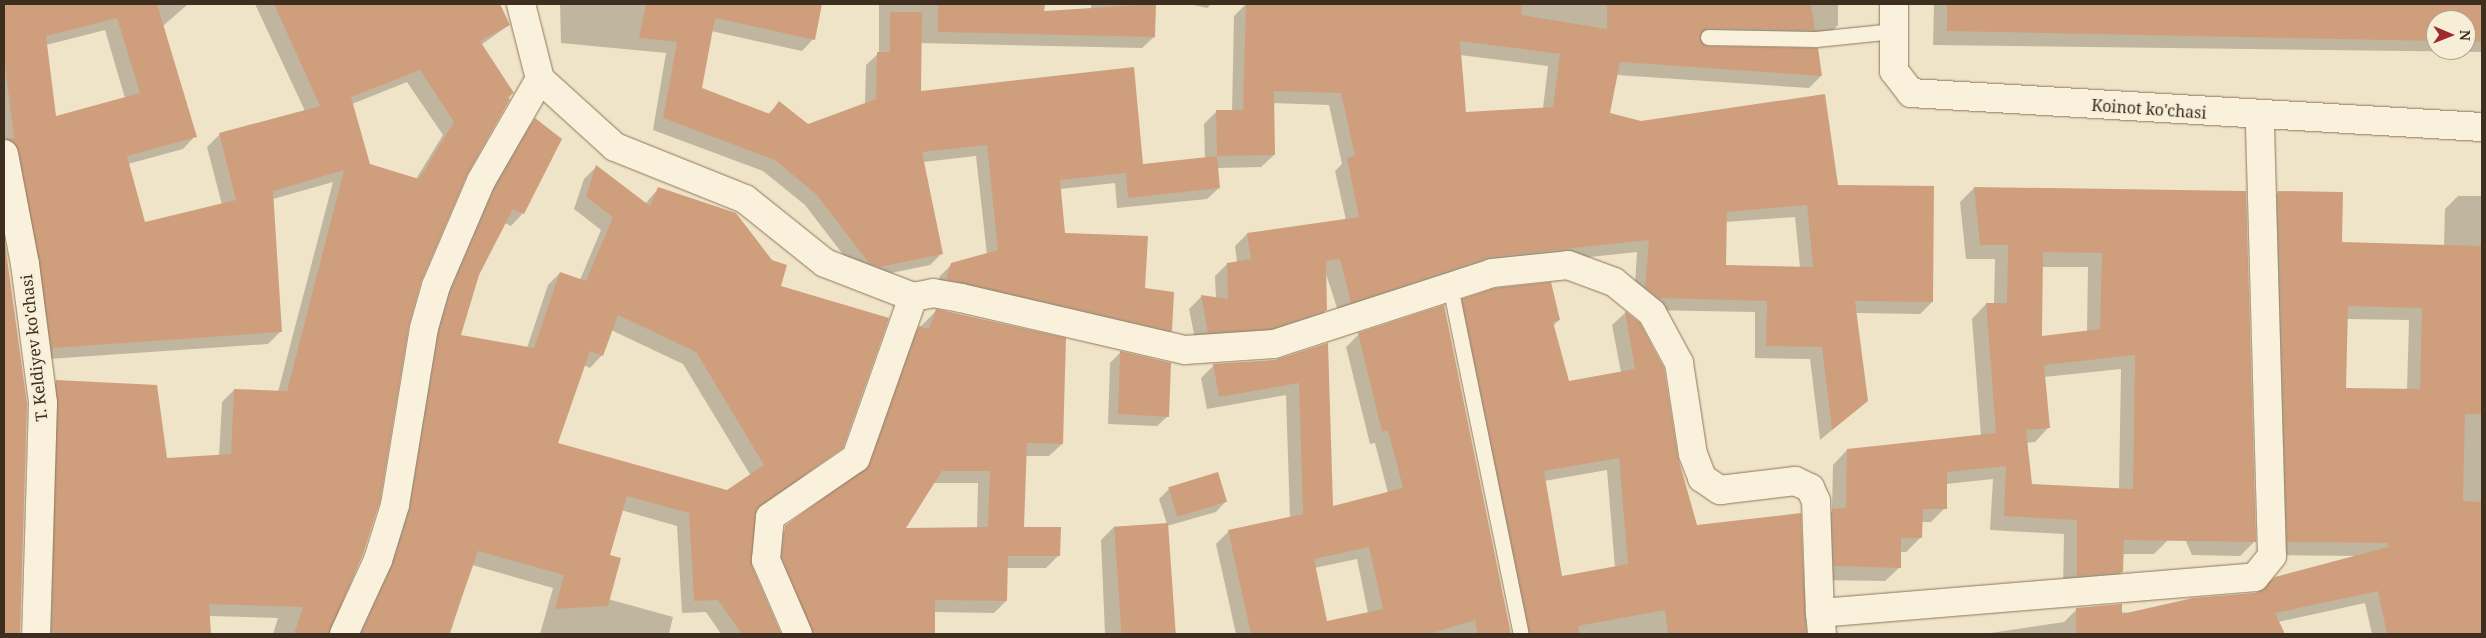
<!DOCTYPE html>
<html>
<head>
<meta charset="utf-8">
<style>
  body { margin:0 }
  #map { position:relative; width:2486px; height:638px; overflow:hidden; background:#f0e4c8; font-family:"Noto Serif",serif }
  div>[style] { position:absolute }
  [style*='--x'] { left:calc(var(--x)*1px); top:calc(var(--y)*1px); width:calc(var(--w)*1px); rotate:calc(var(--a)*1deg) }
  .shadow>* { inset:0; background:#0003 }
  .building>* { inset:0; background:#cf9f7d; transform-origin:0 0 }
  .roads { filter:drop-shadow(0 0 1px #8d765c) drop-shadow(0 0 1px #8d765c) }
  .service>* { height:15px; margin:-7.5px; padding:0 7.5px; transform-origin:7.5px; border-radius:7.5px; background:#faf1dc }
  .minor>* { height:28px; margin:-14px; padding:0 14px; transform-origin:14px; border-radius:14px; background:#faf1dc }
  span { translate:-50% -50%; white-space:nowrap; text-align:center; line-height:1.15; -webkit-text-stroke:4.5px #f7eed8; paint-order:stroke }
  .street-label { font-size:16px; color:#3d2e20 }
  .frame { position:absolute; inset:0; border:5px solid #3d2e20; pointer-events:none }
  .north { position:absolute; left:2426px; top:10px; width:50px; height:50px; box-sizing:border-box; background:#f7eed8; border:1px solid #ada18e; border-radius:50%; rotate:91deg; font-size:14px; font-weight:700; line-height:20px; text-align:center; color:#3d2e20 }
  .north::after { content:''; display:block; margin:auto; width:18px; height:22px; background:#9e2a2b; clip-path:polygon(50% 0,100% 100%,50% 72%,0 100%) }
</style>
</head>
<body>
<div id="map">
  <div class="shadow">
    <i style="clip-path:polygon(evenodd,4px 4px,188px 4px,163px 26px,195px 136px,183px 149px,128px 164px,144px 224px,222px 205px,207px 147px,219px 135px,305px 111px,255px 4px,498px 4px,509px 25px,481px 45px,512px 93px,466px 174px,420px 281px,329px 634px,273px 634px,278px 618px,209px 616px,210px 634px,40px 634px,44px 394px,56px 382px,166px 459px,219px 456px,222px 402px,234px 390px,278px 392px,333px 182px,273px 199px,281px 331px,268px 344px,48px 359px,4px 160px,4px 4px,105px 30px,125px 98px,55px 117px,46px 45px,105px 30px,4px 4px,407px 82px,443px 135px,416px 179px,368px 165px,352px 104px,407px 82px)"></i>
    <i style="clip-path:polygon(evenodd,560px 4px,821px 4px,813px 39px,802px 51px,711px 31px,701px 89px,768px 114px,779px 103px,808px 125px,865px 104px,866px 65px,879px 53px,879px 4px,1043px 4px,1042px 12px,1091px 9px,1091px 4px,1155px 4px,1154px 37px,1142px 48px,920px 43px,920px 92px,1142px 165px,1205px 159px,1204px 124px,1216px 112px,1232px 112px,1234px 16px,1246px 4px,1687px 4px,1687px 22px,1708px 4px,1838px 4px,1838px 25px,1826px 37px,1700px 39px,1707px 48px,1817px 49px,1821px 76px,1809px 88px,1617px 75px,1609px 114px,1837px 186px,1932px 302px,1920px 314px,1855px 313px,1867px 401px,1820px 440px,1810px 359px,1755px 358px,1755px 312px,1646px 310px,1634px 300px,1637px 252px,1477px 269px,1339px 314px,1325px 271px,1326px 310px,1314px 322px,1258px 340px,1196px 344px,1189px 309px,1201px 297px,1216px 299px,1215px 276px,1227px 264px,1237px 262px,1235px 246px,1247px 234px,1346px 220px,1335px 171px,1342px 164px,1329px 105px,1273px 103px,1274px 155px,1261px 167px,1217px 168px,1219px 188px,1207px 199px,1117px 208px,1115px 183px,1060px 189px,1064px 234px,1143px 289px,1171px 331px,1160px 342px,935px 291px,940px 276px,952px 264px,987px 255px,976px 156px,923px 162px,941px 254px,930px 265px,867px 278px,858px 274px,805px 205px,763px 171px,653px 130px,666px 53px,561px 43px,560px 4px,1460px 55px,1548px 66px,1543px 108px,1465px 113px,1460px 55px,560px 4px,1795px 217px,1800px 268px,1724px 267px,1725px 222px,1795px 217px)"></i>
    <i style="clip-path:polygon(1189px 4px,1211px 4px,1207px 8px)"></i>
    <i style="clip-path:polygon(evenodd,1934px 4px,2482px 4px,2482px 52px,1933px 45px,1934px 4px,2436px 20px,2466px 20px,2466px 50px,2436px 50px,2436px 20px)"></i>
    <i style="clip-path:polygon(evenodd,535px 120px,523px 213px,511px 226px,505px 223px,478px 275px,460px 336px,527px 348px,548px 285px,560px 273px,580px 280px,601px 230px,574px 209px,584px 179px,596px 167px,645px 204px,659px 188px,779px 287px,842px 447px,753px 515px,750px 566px,781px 634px,721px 634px,706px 612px,682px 613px,677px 526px,621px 510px,609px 556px,608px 599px,673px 617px,669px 634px,540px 634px,553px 588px,472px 565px,450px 634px,355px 634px,427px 345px,483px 202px,523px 132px,535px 120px,611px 330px,683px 364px,751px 476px,727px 492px,557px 444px,583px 365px,590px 368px,602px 355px,611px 330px)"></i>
    <i style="clip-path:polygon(evenodd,1974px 188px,2245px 192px,2255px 541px,2240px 556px,2192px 555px,2164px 491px,2168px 540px,2154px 554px,2122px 554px,2122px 572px,2107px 586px,2063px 590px,2064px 534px,1990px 530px,1993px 479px,1946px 484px,1945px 508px,1931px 522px,1921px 522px,1921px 537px,1906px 552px,1900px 552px,1900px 567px,1885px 581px,1820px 580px,1818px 525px,1832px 511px,1833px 465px,1847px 450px,1981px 436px,1972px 319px,1986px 304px,1994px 304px,1995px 259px,1966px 259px,1960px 202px,1974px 188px,2042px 267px,2088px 267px,2087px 332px,2040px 337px,2042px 267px,1974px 188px,2121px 369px,2119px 490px,2031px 485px,2026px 443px,2035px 442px,2049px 427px,2044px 377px,2121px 369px)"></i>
    <i style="clip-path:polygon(evenodd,2278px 192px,2341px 243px,2444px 246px,2445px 209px,2458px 196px,2482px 196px,2482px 634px,2372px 634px,2365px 603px,2278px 622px,2284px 634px,2229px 634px,2218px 609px,2231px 596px,2262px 592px,2358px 556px,2275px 555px,2265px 205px,2278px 192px,2347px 319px,2409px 320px,2407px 390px,2345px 389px,2347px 319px)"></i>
    <i style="clip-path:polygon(4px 243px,26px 404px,19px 634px,4px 634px)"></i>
    <i style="clip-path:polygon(evenodd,1463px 300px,1559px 320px,1553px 326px,1568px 382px,1621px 372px,1612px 325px,1625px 313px,1639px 324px,1696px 526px,1800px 514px,1807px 634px,1515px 634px,1450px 313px,1463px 300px,1607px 470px,1615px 568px,1561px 577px,1544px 481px,1607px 470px)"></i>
    <i style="clip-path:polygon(evenodd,1443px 307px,1510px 634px,1236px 634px,1216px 544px,1229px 531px,1290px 518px,1286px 395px,1207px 409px,1201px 378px,1214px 365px,1276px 361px,1327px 344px,1331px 508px,1388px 493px,1375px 443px,1370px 444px,1346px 347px,1359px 334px,1443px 307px,1357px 559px,1368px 613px,1326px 623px,1314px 568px,1357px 559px)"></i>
    <i style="clip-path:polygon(evenodd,936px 311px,1064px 339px,1062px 444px,1049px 456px,1025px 456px,1023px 528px,1059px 555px,1046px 568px,1007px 568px,1006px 601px,994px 613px,934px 612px,933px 634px,796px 634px,773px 540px,860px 473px,907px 340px,936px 311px,933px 483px,978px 483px,977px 529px,904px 529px,933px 483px)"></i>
    <i style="clip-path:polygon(1121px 352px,1168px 416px,1157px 426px,1108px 424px,1110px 363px)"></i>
    <i style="clip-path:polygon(1169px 489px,1226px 501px,1216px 512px,1167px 526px,1174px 634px,1105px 634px,1101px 540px,1114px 527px,1167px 524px,1159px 499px)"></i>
    <i style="clip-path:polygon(2184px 601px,2193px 634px,1984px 634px,2064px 622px,2077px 609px,2131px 613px)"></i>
  </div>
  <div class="building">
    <i style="clip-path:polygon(evenodd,4px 4px,157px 4px,197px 137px,127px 156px,145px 222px,236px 200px,219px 133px,320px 106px,274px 4px,500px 4px,510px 25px,480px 41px,514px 93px,507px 97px,510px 99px,467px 175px,421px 282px,409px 325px,380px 501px,363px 554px,329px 634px,294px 634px,303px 607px,209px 604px,211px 634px,52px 634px,56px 380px,157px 385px,167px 458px,231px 454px,234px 389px,286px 391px,286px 395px,344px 170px,273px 191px,282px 332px,53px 348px,53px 356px,19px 151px,6px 139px,14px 138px,4px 57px,4px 4px,117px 18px,140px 93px,56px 116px,46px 36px,117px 18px,4px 4px,420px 70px,454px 122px,419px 179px,370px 164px,351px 97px,420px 70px)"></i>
    <i style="clip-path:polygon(646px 4px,822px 4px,815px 40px,715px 18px,702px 88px,770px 114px,779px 101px,808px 124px,876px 99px,877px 52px,890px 52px,890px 12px,922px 12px,921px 91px,1134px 67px,1143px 164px,1217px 156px,1220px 188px,1128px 198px,1126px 173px,1060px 180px,1065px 233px,1148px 236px,1145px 288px,1174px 292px,1172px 331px,946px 279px,951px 263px,998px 250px,987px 145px,922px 152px,943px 254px,879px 267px,869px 263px,816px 194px,775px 160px,663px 118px,677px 42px,639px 38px)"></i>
    <i style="clip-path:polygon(938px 4px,1045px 4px,1044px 11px,1156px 4px,1155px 37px,938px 32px)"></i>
    <i style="clip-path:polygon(evenodd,1246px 4px,1522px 4px,1521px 15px,1607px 29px,1607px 4px,1811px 4px,1815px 30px,1708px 28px,1699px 37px,1708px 46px,1818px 48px,1822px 76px,1620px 62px,1610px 113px,1641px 121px,1825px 94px,1838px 185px,1934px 186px,1933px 302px,1855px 301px,1868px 401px,1832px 430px,1822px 347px,1766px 346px,1767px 301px,1659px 298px,1645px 287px,1649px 240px,1490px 257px,1351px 303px,1340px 259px,1326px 261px,1327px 310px,1271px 329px,1208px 333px,1201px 295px,1228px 299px,1227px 263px,1251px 259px,1247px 233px,1359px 217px,1347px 158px,1355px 156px,1341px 93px,1274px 91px,1275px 155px,1217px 156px,1216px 110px,1243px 110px,1246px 4px,1460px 41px,1560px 54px,1553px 107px,1466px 112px,1460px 41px,1246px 4px,1807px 205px,1813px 267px,1726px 265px,1727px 212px,1807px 205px)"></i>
    <i style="clip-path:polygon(1947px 4px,2481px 4px,2481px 42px,2466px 41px,2466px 20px,2436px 20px,2436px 41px,1947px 31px)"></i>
    <i style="clip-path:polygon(evenodd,535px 118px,562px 139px,524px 214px,513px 209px,479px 275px,461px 335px,534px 348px,560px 272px,586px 281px,613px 217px,586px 197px,596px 165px,650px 206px,658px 187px,736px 213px,772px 260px,787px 265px,781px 286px,889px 318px,843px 448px,756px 509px,752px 566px,781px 634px,742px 634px,718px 600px,694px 601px,689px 513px,627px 496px,610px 555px,621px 558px,608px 606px,555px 609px,564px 575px,478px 551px,449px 634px,361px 634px,392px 566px,410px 509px,439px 331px,451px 291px,495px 188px,535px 118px,618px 315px,696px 352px,764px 465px,727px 490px,558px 443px,590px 351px,603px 356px,618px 315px)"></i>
    <i style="clip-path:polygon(evenodd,1974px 187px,2246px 191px,2256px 542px,2124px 540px,2123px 572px,2077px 576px,2077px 520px,2004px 516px,2006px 466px,1947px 472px,1947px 509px,1923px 509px,1922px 538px,1901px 538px,1901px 568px,1834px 566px,1832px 509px,1846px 508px,1847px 449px,1996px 433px,1986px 303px,2007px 303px,2008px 245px,1980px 245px,1974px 187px,2043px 252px,2102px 253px,2100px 329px,2042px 336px,2043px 252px,1974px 187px,2135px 355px,2133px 489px,2032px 484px,2026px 430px,2050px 428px,2044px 365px,2135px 355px)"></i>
    <i style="clip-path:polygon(evenodd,2278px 191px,2343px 192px,2342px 242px,2482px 246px,2482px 414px,2465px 414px,2463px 501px,2482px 502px,2482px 634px,2387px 634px,2378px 591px,2275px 613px,2285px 634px,2076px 634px,2076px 608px,2122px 604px,2122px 614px,2193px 598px,2256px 593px,2275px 577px,2388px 547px,2388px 543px,2287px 542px,2278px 191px,2348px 306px,2422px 308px,2420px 389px,2346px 388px,2348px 306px)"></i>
    <i style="clip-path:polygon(4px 236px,27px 404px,20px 634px,4px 634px)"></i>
    <i style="clip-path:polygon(evenodd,1551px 282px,1560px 320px,1553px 322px,1569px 381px,1635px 369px,1625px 311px,1640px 323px,1664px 368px,1678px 457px,1697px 525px,1801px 513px,1806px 634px,1668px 634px,1665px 610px,1578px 626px,1579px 634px,1530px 634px,1462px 299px,1495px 288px,1551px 282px,1619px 458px,1628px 564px,1562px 576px,1544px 471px,1619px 458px)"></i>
    <i style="clip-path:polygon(evenodd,1444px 305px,1511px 634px,1478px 634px,1475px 620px,1429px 634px,1251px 634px,1228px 530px,1303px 514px,1299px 383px,1219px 397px,1213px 364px,1275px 360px,1328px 343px,1333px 506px,1403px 488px,1388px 430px,1382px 432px,1358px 333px,1444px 305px,1369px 547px,1383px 609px,1327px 621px,1314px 559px,1369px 547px)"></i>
    <i style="clip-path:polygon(evenodd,936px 309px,1066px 338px,1063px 444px,1027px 443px,1024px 527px,1061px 527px,1060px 556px,1008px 556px,1007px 601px,935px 600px,935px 634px,813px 634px,782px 557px,785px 526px,870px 464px,919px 326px,929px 329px,936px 309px,942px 471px,990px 471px,988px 527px,906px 528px,942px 471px)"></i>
    <i style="clip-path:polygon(1120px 351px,1171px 363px,1169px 417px,1118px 414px)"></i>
    <i style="left:1218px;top:472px;width:31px;height:52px;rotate:73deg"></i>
    <i style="left:1168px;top:523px;width:111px;height:54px;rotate:86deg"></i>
  </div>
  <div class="roads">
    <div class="service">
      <i style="--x:1708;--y:37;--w:108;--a:1.1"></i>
      <i style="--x:1816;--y:39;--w:78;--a:-5.9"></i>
      <i style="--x:1450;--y:286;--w:355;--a:78.5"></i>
    </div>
    <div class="minor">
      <i style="--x:521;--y:4;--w:77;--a:75.8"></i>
      <i style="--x:540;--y:79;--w:101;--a:42.2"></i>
      <i style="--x:615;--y:147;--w:140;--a:21.8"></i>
      <i style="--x:745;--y:199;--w:102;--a:38.7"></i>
      <i style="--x:825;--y:263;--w:94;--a:21.1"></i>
      <i style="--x:913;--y:297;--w:20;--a:-11"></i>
      <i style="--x:933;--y:293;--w:28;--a:10"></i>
      <i style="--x:961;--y:298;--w:230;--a:13.1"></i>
      <i style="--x:1185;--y:350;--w:89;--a:-3.9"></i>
      <i style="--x:1274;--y:344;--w:229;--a:-18"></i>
      <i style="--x:1492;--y:273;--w:76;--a:-6"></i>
      <i style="--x:1568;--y:265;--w:49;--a:20.3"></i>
      <i style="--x:1614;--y:282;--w:49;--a:39.2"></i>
      <i style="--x:1652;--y:313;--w:57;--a:61.6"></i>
      <i style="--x:1679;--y:363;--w:92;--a:81.3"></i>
      <i style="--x:1693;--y:454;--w:26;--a:69"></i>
      <i style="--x:1702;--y:478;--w:22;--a:34"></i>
      <i style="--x:1720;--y:490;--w:76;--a:-6.8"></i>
      <i style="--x:1795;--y:481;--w:17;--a:25"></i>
      <i style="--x:1810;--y:488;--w:14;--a:65"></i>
      <i style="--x:1816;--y:501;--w:112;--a:88"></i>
      <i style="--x:1894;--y:4;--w:67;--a:90"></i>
      <i style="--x:1894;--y:71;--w:28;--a:52"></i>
      <i style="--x:1911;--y:93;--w:572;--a:3.41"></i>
      <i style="--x:4;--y:154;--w:112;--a:79.2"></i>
      <i style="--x:25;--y:264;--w:140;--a:82.6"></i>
      <i style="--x:43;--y:403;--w:231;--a:91.7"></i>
      <i style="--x:344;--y:634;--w:81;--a:-65.3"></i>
      <i style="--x:378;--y:560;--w:58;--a:-72.8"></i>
      <i style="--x:395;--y:505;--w:179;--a:-80.7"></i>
      <i style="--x:424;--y:328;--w:44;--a:-74.1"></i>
      <i style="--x:436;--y:286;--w:114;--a:-66.8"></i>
      <i style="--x:481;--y:181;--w:118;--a:-60"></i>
      <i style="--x:798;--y:634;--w:81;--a:-113.4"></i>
      <i style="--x:766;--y:560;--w:43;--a:-84.7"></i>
      <i style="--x:770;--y:517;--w:104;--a:-34.5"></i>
      <i style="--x:856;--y:458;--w:171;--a:-70.5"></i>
      <i style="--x:1822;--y:634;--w:21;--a:-95"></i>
      <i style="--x:1820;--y:613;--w:436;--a:-4.7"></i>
      <i style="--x:2255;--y:577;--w:27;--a:-51"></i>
      <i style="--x:2272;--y:556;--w:439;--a:-91.6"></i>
    </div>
  </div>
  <div class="street-label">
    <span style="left:2149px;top:109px;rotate:4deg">Koinot ko'chasi</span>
    <span style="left:34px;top:348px;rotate:-96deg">T. Keldiyev ko'chasi</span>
  </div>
  <div class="frame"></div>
  <div class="north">N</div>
</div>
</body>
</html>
